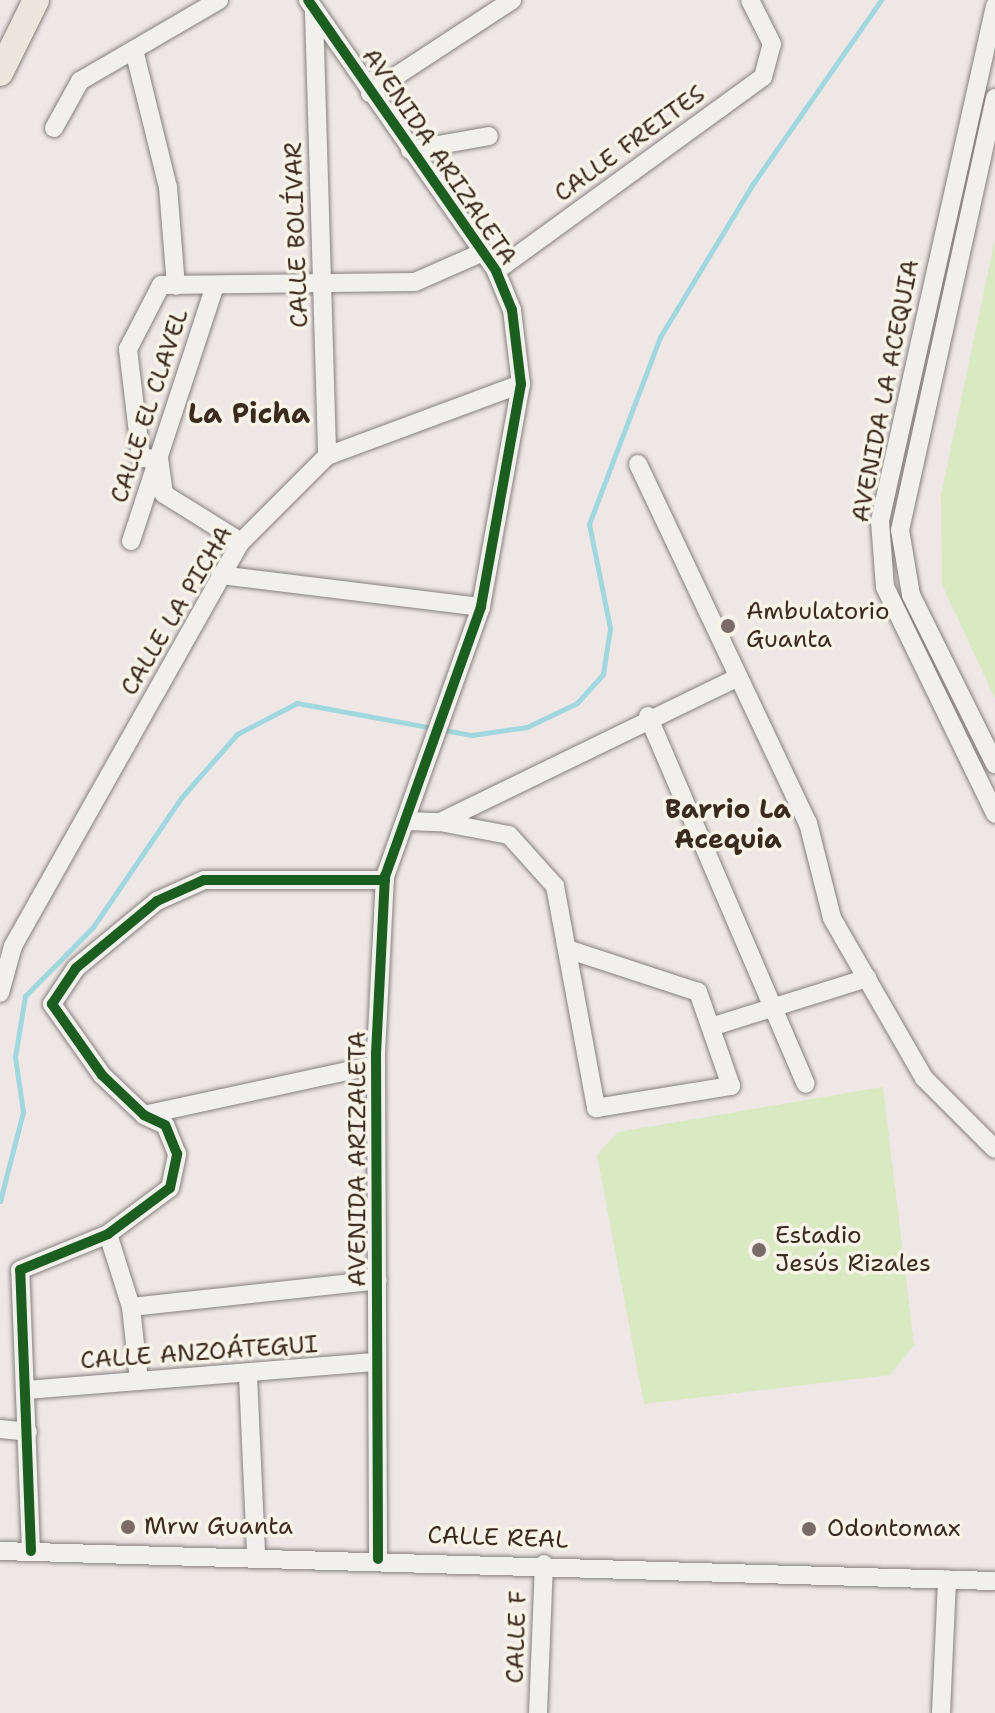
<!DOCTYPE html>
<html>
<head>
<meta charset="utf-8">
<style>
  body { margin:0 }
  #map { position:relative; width:995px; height:1713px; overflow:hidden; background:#eee7e6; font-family:"Shantell Sans",sans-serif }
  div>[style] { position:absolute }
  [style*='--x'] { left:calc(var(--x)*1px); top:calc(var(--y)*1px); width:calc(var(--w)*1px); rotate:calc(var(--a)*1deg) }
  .green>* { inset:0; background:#d9e9c2 }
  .stream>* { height:5px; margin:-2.5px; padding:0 2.5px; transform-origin:2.5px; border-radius:2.5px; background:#a1d7de }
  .roads { filter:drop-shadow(0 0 2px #87807d) drop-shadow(0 0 2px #87807d) }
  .minor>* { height:18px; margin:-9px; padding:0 9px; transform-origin:9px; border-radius:9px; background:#f1f0ec }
  .highway>* { height:26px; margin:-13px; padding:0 13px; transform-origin:13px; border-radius:13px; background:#ebe6de }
  .cycleway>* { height:10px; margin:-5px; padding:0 5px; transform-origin:5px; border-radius:5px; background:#1b5e20 }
  .dots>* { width:22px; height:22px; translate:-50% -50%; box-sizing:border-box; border:4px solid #f7f3e8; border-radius:50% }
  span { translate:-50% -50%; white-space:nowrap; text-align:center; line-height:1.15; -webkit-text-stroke:7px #f7f3e8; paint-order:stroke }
  .street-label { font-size:24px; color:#3b2a1e }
  .poi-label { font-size:24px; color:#3b2a1e }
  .left { translate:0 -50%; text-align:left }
  .neighbourhood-label { font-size:26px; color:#3b2a1e; font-weight:700 }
  .quarter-label { font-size:28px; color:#3b2a1e; font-weight:700 }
</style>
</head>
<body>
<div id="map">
  <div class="green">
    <i style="clip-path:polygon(995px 239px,995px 698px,942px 585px,941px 495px)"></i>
    <i style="clip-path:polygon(883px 1087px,914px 1345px,890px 1375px,644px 1404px,597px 1155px,618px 1132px)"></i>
  </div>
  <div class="stream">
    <i style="--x:0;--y:1201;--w:92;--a:-75.5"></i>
    <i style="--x:23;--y:1112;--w:56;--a:-98.3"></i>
    <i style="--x:15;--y:1057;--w:62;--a:-80.7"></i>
    <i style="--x:25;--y:996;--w:97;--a:-45.4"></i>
    <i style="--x:93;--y:927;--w:156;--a:-55.7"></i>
    <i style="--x:181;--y:798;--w:85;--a:-48.8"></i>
    <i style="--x:237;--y:734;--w:68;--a:-27.3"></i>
    <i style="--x:297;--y:703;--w:178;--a:10.4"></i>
    <i style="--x:472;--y:735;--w:56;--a:-8.3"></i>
    <i style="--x:527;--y:727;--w:55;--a:-25.6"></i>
    <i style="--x:577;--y:703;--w:39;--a:-48"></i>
    <i style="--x:603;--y:674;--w:47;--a:-81.3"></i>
    <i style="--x:610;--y:628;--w:106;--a:-101.4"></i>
    <i style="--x:589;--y:524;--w:200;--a:-69.2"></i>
    <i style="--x:660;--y:337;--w:178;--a:-58.8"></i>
    <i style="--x:752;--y:185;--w:226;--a:-55.1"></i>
  </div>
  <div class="roads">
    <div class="minor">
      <i style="--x:308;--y:0;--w:330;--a:55.2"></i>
      <i style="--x:496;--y:271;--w:42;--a:67.7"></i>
      <i style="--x:512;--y:310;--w:75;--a:83.1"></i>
      <i style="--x:521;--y:384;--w:227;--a:100.2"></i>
      <i style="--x:481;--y:607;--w:286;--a:109.6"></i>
      <i style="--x:385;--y:876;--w:177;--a:92.9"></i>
      <i style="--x:376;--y:1053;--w:506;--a:89.77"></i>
      <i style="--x:995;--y:6;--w:528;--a:102.59"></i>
      <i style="--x:880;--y:521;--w:66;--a:85.7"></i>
      <i style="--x:885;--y:587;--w:252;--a:64.1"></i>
      <i style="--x:314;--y:12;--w:444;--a:88.3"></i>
      <i style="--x:134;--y:50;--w:141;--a:76.1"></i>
      <i style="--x:168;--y:187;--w:99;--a:85.4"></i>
      <i style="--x:370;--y:93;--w:170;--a:-33.2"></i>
      <i style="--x:995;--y:98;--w:442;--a:102.4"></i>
      <i style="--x:900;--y:530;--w:66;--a:80.4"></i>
      <i style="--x:911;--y:595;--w:189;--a:63.6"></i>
      <i style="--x:54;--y:128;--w:54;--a:-61"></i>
      <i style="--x:80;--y:81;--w:161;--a:-30.2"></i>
      <i style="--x:410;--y:150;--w:80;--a:-10"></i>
      <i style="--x:496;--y:271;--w:330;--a:-36"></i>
      <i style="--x:763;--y:77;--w:34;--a:-75"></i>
      <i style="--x:772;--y:44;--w:49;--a:-116.6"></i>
      <i style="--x:638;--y:464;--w:397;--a:64.7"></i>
      <i style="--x:808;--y:823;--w:98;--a:75.8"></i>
      <i style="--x:832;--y:918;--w:185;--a:60.1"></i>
      <i style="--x:924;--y:1078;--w:100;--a:45"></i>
      <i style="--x:131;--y:541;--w:268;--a:-71.8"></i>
      <i style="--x:241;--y:542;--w:91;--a:-148.1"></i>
      <i style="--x:164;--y:494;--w:35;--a:-98"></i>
      <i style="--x:159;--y:459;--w:18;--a:-177"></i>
      <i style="--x:141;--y:458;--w:110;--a:-96.8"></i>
      <i style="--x:128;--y:349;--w:72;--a:-62.7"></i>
      <i style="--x:161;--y:285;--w:254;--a:-0.7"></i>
      <i style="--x:415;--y:282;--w:72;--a:-23.7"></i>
      <i style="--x:220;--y:575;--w:263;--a:7"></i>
      <i style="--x:648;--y:716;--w:400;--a:66.8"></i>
      <i style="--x:405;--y:821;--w:35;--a:2"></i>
      <i style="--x:440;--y:822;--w:332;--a:-25.9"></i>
      <i style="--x:440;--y:822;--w:70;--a:10.7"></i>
      <i style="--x:509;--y:835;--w:69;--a:48"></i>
      <i style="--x:555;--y:886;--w:226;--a:79.5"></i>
      <i style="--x:596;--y:1108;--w:137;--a:-9.3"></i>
      <i style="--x:731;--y:1086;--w:100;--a:-109.3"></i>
      <i style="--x:698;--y:992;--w:135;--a:-161.8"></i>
      <i style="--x:0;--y:993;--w:49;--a:-74.5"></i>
      <i style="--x:13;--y:946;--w:464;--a:-60.6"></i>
      <i style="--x:241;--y:542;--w:122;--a:-45"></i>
      <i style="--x:327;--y:456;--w:207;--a:-20.4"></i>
      <i style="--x:711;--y:1027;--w:164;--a:-17.4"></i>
      <i style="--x:144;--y:1115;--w:237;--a:-12.2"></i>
      <i style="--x:108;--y:1234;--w:77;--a:72.5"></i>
      <i style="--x:131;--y:1307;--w:74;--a:83.8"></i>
      <i style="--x:131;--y:1307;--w:248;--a:-6.2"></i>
      <i style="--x:248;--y:1376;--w:178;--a:87.4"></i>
      <i style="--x:26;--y:1390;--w:350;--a:-4.6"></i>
      <i style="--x:0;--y:1429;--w:28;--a:6"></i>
      <i style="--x:0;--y:1551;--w:995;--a:1.73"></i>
      <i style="--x:31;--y:1551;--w:281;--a:-92.2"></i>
      <i style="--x:20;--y:1270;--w:95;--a:-22.2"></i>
      <i style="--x:108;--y:1234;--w:77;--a:-36.6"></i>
      <i style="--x:170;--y:1188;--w:35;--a:-78"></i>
      <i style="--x:177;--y:1154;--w:31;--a:-112"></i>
      <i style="--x:165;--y:1125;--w:23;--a:-155"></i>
      <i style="--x:144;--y:1115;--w:58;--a:-136.4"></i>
      <i style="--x:102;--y:1075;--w:87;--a:-125.2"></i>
      <i style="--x:52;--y:1004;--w:43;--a:-56.3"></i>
      <i style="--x:76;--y:968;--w:105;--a:-39.6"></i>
      <i style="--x:157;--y:901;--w:51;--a:-24.1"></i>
      <i style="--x:204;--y:880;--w:181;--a:0"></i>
      <i style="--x:538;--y:1713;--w:149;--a:-87.7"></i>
      <i style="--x:941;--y:1713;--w:134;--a:-87.4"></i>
    </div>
    <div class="highway">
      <i style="--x:0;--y:73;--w:81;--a:-63.7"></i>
    </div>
  </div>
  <div class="cycleway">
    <i style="--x:308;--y:0;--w:330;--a:55.2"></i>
    <i style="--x:496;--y:271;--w:42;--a:67.7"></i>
    <i style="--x:512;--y:310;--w:75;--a:83.1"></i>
    <i style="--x:521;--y:384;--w:227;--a:100.2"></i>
    <i style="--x:481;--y:607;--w:286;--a:109.6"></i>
    <i style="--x:385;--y:876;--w:177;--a:92.9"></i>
    <i style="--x:376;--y:1053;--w:506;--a:89.77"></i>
    <i style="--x:31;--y:1551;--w:281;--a:-92.2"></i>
    <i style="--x:20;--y:1270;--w:95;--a:-22.2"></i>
    <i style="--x:108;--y:1234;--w:77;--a:-36.6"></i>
    <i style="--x:170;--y:1188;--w:35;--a:-78"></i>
    <i style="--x:177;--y:1154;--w:31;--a:-112"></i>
    <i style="--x:165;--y:1125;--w:23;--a:-155"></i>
    <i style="--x:144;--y:1115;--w:58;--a:-136.4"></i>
    <i style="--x:102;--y:1075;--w:87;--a:-125.2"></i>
    <i style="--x:52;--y:1004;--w:43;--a:-56.3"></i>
    <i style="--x:76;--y:968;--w:105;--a:-39.6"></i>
    <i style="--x:157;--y:901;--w:51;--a:-24.1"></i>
    <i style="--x:204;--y:880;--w:181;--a:0"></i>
  </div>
  <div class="dots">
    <i style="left:728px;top:626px;background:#7a6c64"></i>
    <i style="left:759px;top:1250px;background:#7a6c64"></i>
    <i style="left:128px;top:1527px;background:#7a6c64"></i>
    <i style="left:809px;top:1529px;background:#7a6c64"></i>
  </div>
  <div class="street-label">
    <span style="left:630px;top:144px;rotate:-36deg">CALLE FREITES</span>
    <span style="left:439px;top:157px;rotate:56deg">AVENIDA ARIZALETA</span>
    <span style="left:297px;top:235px;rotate:-92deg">CALLE BOLÍVAR</span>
    <span style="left:886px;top:391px;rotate:-79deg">AVENIDA LA ACEQUIA</span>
    <span style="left:150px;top:406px;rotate:-72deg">CALLE EL CLAVEL</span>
    <span style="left:177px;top:611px;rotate:-59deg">CALLE LA PICHA</span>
    <span style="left:358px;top:1159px;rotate:-90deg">AVENIDA ARIZALETA</span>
    <span style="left:199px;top:1353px;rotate:-4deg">CALLE ANZOÁTEGUI</span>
    <span style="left:498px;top:1538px;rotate:2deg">CALLE REAL</span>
    <span style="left:517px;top:1637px;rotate:-88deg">CALLE F</span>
  </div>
  <div class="poi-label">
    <span class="left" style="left:746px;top:626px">Ambulatorio<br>Guanta</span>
    <span class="left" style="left:775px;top:1250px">Estadio<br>Jesús Rizales</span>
    <span class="left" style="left:144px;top:1527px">Mrw Guanta</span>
    <span class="left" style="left:827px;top:1529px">Odontomax</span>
  </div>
  <div class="neighbourhood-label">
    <span style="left:728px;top:824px">Barrio La<br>Acequia</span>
  </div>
  <div class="quarter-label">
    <span style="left:249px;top:413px">La Picha</span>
  </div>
</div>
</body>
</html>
